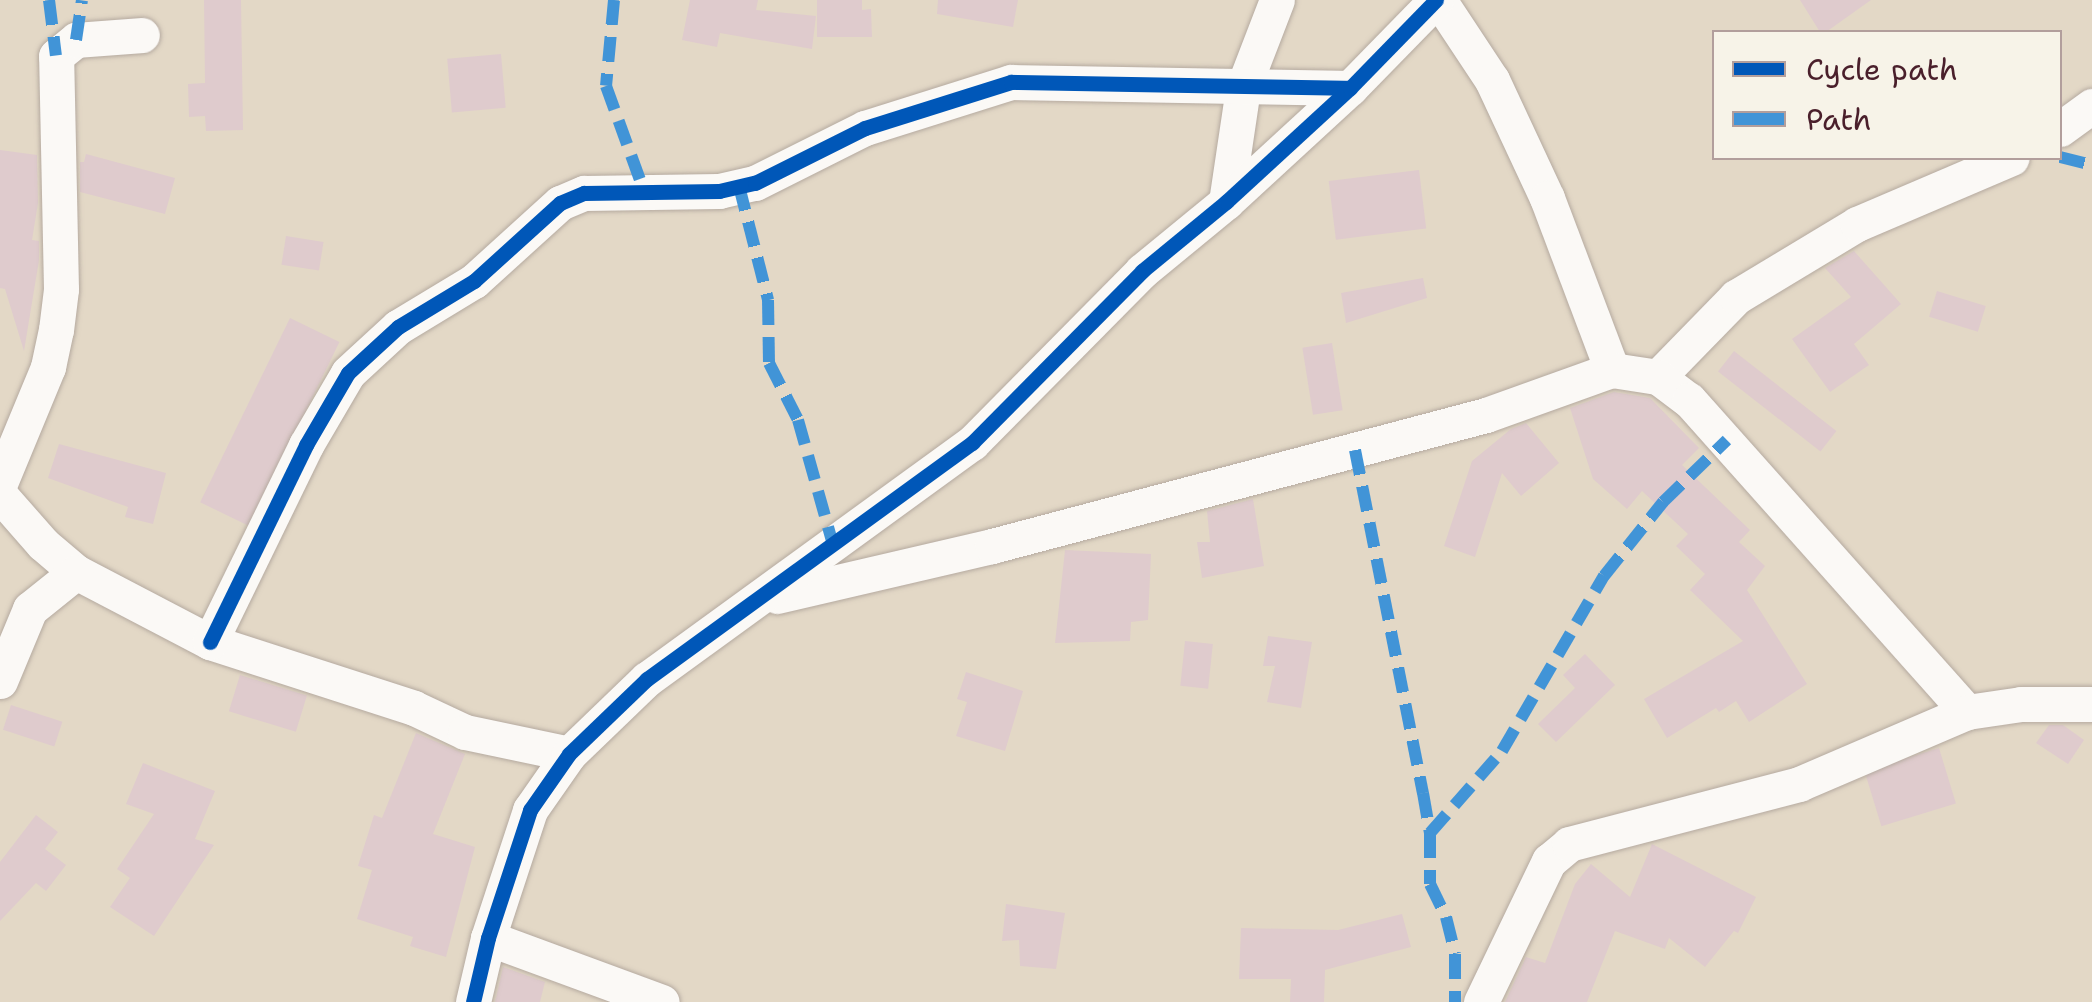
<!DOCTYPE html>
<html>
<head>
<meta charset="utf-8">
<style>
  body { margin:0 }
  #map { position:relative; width:2092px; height:1002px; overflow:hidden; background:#e3d8c6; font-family:"Shantell Sans",sans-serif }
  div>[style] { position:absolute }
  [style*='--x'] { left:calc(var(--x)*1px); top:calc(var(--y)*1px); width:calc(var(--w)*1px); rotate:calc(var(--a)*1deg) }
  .building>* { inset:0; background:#dfcbcd; transform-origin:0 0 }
  .roads { filter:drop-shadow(0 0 2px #b5aaa0) drop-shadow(0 0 2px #b5aaa0) }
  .street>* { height:35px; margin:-17.5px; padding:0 17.5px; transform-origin:17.5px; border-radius:17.5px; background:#fbf9f6 }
  .quiet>* { height:12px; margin-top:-6px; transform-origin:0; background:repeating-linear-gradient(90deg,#4194d7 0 25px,transparent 0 37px) }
  .cycleway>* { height:15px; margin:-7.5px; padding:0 7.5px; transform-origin:7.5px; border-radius:7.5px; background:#0057b8 }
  span { translate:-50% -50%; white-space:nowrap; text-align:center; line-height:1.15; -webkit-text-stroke:9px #f7f3e8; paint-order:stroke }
  .legend { position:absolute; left:1712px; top:30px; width:350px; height:130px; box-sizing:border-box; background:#f7f3e8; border:2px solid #b29e9c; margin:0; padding:12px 18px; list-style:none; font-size:30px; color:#4a1f2b }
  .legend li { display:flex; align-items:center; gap:20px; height:50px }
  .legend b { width:50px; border:2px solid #b29e9c }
</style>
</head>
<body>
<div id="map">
  <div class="building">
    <i style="clip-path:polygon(204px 0,241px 0,243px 130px,206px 131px,205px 116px,189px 117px,188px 84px,205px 83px)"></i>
    <i style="clip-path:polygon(690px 0,758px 0,756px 10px,816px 16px,812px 49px,720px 33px,717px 47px,682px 40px)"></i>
    <i style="clip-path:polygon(817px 0,862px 0,862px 10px,871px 9px,872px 37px,817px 37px)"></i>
    <i style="clip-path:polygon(938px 0,1018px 0,1013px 27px,937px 14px)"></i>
    <i style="clip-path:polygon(1800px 0,1871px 0,1826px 32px,1820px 32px)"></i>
    <i style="left:501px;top:54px;width:54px;height:54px;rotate:85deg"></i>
    <i style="clip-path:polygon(0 150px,37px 155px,38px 203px,32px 240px,39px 241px,39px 260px,24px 351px,5px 289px,0 288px)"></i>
    <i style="clip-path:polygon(86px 154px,175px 178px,165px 214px,80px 192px,80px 162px,84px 162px)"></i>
    <i style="left:1419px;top:170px;width:59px;height:91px;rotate:83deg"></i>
    <i style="left:286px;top:236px;width:38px;height:29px;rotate:9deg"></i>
    <i style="clip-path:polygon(1854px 251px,1901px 304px,1854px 344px,1869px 365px,1830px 392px,1792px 339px,1851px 297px,1825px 268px)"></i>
    <i style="clip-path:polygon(1423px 278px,1427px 298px,1346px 323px,1341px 293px)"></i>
    <i style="left:1937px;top:291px;width:51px;height:27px;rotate:17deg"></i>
    <i style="left:290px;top:318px;width:55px;height:205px;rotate:26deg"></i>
    <i style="left:1332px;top:343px;width:68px;height:30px;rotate:81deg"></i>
    <i style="left:1734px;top:351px;width:130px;height:26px;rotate:38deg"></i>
    <i style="clip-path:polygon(1614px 392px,1650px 398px,1699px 448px,1682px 465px,1750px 530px,1739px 542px,1765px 566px,1747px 590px,1807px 684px,1749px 722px,1736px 701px,1719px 712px,1716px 708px,1667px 738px,1644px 699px,1743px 641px,1690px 590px,1705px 574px,1676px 546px,1688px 534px,1642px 491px,1627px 509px,1593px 479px,1570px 408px)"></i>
    <i style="clip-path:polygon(1526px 423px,1559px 463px,1521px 496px,1502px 473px,1475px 557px,1444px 546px,1472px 461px,1511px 429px)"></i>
    <i style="clip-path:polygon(59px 444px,166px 473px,153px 524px,125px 517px,128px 507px,48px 478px)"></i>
    <i style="clip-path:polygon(1253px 499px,1264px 566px,1202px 578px,1197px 542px,1210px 542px,1207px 511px)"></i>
    <i style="clip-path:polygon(1065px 550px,1151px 554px,1148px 620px,1131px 622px,1130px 641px,1055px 643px)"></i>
    <i style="clip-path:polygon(1268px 636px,1312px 642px,1301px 708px,1267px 702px,1275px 666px,1263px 666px)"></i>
    <i style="left:1185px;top:641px;width:28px;height:45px;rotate:6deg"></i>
    <i style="clip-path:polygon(1585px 654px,1615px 685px,1556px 742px,1538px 724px,1575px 688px,1563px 675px)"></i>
    <i style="clip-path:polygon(966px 672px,1023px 691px,1005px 751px,956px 736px,967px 702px,957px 699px)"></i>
    <i style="left:240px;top:675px;width:70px;height:38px;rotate:17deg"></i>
    <i style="left:11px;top:705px;width:54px;height:26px;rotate:18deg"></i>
    <i style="clip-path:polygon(2049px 725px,2063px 725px,2084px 740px,2068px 764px,2036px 743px)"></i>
    <i style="clip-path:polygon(416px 733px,465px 754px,433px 834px,475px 847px,446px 957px,410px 946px,413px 937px,357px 919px,372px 870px,358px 866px,374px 815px,382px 818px)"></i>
    <i style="left:1939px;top:748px;width:58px;height:78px;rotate:73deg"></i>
    <i style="clip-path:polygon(143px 763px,215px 791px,195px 839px,214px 845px,154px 936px,110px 907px,130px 878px,117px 869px,154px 814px,126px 804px)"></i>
    <i style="clip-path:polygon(36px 815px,58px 832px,45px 849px,66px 865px,46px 891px,36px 883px,0 921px,0 862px)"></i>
    <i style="clip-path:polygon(1652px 844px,1756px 897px,1738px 933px,1734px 931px,1705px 967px,1669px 938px,1665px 949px,1615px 931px,1587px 1002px,1505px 1002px,1526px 957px,1545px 963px,1575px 884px,1591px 864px,1630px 897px)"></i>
    <i style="clip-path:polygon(1006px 904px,1065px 913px,1056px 969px,1020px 966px,1019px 940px,1002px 941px)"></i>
    <i style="clip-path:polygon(1402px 914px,1411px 947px,1325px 970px,1324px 1002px,1290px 1002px,1291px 979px,1239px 979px,1241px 928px,1338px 930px)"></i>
    <i style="clip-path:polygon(503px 967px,545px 982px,540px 1002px,495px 1002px)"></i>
  </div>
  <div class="roads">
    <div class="street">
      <i style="--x:1439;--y:0;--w:96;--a:56.5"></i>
      <i style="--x:1492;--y:80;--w:130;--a:65"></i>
      <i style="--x:1547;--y:198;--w:184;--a:69.3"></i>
      <i style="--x:2060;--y:129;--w:39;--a:-36"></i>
      <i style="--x:1226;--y:202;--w:115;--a:-81.5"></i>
      <i style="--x:1243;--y:88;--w:94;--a:-68.9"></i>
      <i style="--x:1658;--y:377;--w:112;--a:-45.7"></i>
      <i style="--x:1736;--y:297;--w:141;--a:-31.1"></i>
      <i style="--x:1857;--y:224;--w:168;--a:-23.1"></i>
      <i style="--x:0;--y:483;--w:126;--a:-67.5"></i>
      <i style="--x:48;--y:367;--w:38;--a:-78"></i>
      <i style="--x:56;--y:330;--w:41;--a:-83"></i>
      <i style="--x:61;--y:289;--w:233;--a:-91.2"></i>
      <i style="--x:56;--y:56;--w:26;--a:-39"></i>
      <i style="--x:76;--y:40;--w:66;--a:-4.3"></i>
      <i style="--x:0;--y:495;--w:65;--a:48.7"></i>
      <i style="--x:43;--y:544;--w:43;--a:40.3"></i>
      <i style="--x:76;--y:572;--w:151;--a:27.6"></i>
      <i style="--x:210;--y:642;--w:214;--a:17.9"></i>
      <i style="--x:414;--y:708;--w:56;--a:25.2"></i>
      <i style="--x:465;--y:732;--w:106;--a:11.9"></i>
      <i style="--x:777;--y:596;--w:221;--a:-13.1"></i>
      <i style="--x:992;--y:546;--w:511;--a:-14.85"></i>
      <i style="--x:1486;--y:415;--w:134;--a:-19.7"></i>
      <i style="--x:1612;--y:370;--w:47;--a:8.7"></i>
      <i style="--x:1658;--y:377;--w:39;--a:37"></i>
      <i style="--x:1689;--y:400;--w:418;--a:48.3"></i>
      <i style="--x:210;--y:642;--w:219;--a:-64"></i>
      <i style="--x:306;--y:445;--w:83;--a:-59.7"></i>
      <i style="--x:348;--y:373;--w:68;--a:-42.6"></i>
      <i style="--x:398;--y:327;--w:89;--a:-31.2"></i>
      <i style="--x:474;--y:281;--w:116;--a:-42.2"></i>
      <i style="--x:560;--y:203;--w:26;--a:-23"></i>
      <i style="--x:584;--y:193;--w:135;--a:-0.8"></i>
      <i style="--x:719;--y:191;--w:37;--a:-13"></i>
      <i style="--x:755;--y:183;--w:123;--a:-26.6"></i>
      <i style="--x:865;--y:128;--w:153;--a:-17.5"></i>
      <i style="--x:1011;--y:82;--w:339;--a:1"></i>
      <i style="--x:0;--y:681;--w:78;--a:-67.4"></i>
      <i style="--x:30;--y:609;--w:59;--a:-38.8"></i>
      <i style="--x:488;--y:938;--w:185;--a:20.2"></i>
      <i style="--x:473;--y:1002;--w:66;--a:-76.8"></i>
      <i style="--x:488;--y:938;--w:135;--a:-71.8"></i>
      <i style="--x:530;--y:810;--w:68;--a:-55.1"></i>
      <i style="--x:569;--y:754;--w:108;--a:-43.9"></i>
      <i style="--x:647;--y:679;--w:402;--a:-36"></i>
      <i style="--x:972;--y:443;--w:242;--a:-45.3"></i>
      <i style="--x:1142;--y:271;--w:109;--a:-39.4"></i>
      <i style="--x:1226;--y:202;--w:168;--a:-42.6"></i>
      <i style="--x:1350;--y:88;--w:123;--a:-45.7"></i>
      <i style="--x:1481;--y:1002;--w:157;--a:-64.3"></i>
      <i style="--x:1549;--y:861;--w:26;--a:-40"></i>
      <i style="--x:1569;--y:844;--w:238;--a:-14.6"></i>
      <i style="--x:1799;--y:784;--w:183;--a:-23.2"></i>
      <i style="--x:1967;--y:712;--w:55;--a:-8.4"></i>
      <i style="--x:2021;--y:704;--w:71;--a:0"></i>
    </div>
  </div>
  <div class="quiet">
    <i style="--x:49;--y:0;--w:56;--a:82.9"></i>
    <i style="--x:614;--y:0;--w:86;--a:95.3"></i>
    <i style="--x:606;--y:86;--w:115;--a:70.1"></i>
    <i style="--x:76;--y:40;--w:40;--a:-81.5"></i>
    <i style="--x:2060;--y:157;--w:33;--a:14"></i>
    <i style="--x:739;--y:186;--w:118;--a:75.7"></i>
    <i style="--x:768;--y:300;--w:63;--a:89.1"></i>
    <i style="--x:769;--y:363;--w:64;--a:63"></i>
    <i style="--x:798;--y:420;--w:133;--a:74.3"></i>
    <i style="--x:1355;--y:450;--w:350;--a:78.8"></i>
    <i style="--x:1423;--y:793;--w:41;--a:80.1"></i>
    <i style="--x:1430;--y:833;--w:51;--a:90"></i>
    <i style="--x:1430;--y:884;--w:37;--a:64"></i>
    <i style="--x:1446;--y:917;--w:38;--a:76"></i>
    <i style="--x:1455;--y:954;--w:48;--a:90"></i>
    <i style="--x:1430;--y:833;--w:109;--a:-48.7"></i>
    <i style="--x:1502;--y:751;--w:203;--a:-59.8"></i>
    <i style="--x:1604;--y:576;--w:95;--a:-51.4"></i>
    <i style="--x:1663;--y:502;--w:89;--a:-44.1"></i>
  </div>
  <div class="cycleway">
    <i style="--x:210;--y:642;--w:219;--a:-64"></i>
    <i style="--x:306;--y:445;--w:83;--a:-59.7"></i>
    <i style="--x:348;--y:373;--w:68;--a:-42.6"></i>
    <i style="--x:398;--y:327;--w:89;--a:-31.2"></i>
    <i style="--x:474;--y:281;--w:116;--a:-42.2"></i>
    <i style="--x:560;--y:203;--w:26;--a:-23"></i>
    <i style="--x:584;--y:193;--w:135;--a:-0.8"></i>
    <i style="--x:719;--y:191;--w:37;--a:-13"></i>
    <i style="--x:755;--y:183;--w:123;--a:-26.6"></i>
    <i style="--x:865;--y:128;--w:153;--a:-17.5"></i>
    <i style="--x:1011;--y:82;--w:339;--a:1"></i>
    <i style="--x:473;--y:1002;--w:66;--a:-76.8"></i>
    <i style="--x:488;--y:938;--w:135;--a:-71.8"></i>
    <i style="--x:530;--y:810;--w:68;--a:-55.1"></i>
    <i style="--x:569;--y:754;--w:108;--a:-43.9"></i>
    <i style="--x:647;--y:679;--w:402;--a:-36"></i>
    <i style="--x:972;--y:443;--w:242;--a:-45.3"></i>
    <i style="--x:1142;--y:271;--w:109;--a:-39.4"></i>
    <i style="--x:1226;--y:202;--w:168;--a:-42.6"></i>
    <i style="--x:1350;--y:88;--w:123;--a:-45.7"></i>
  </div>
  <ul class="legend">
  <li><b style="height:12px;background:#0057b8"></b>Cycle path</li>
  <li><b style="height:12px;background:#4194d7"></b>Path</li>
  </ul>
</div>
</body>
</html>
